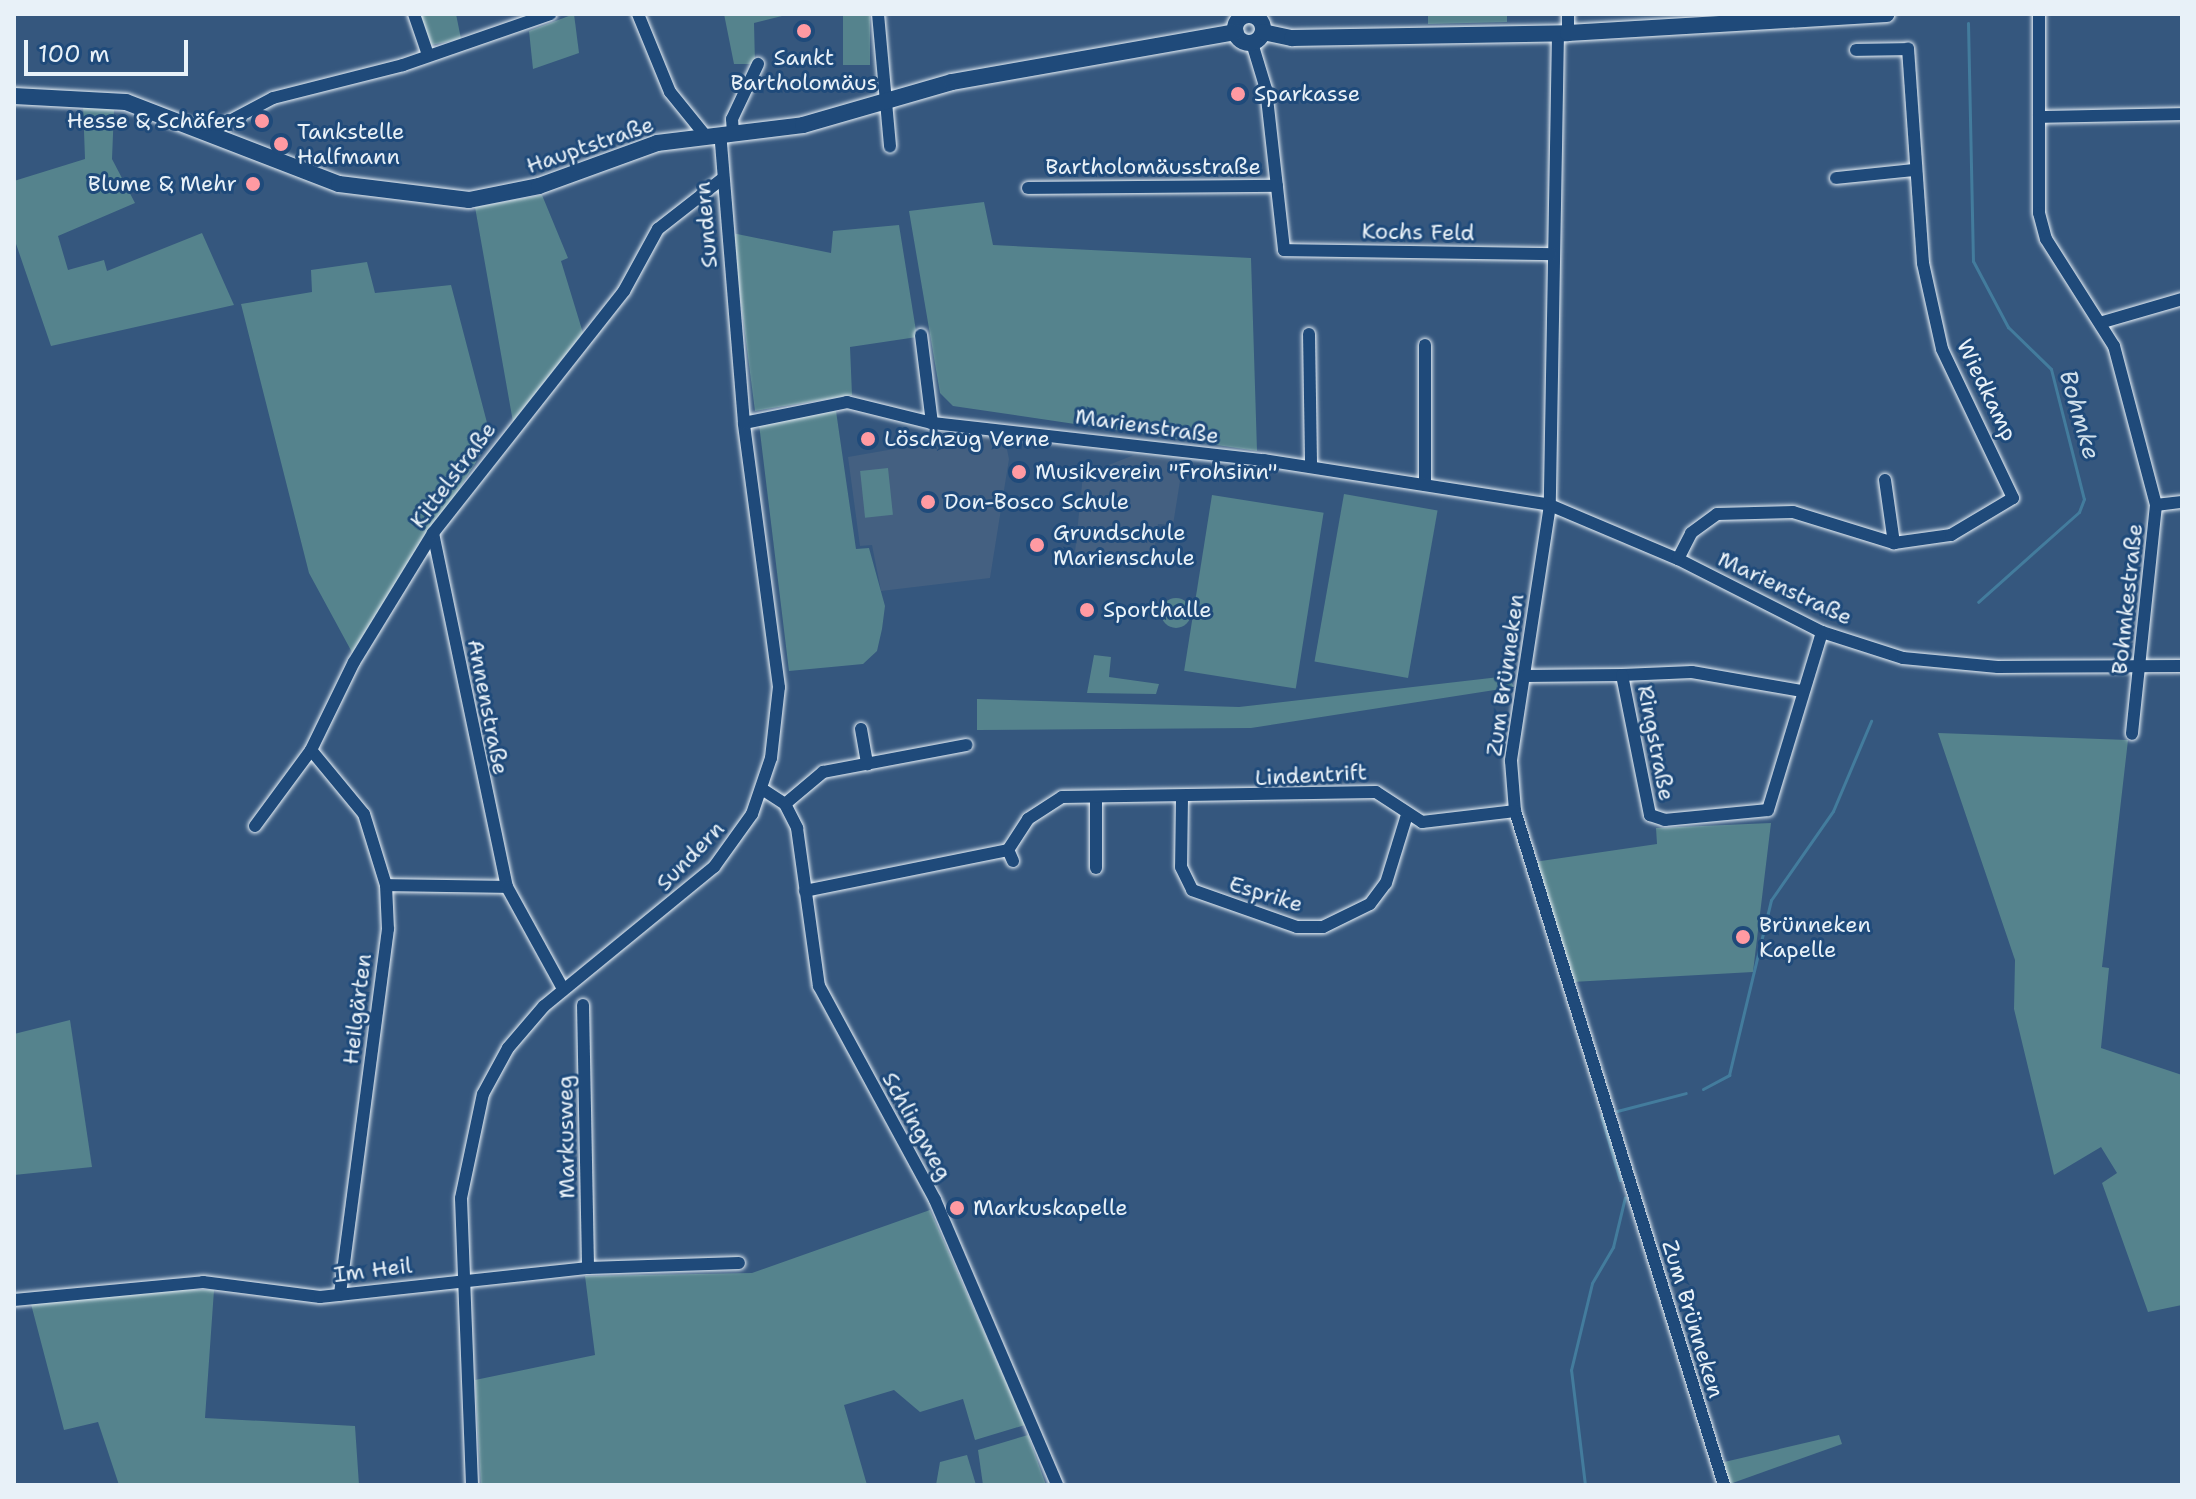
<!DOCTYPE html>
<html>
<head>
<meta charset="utf-8">
<style>
  body { margin:0 }
  #map { position:relative; width:2196px; height:1499px; overflow:hidden; background:#35577e; font-family:"Shantell Sans",sans-serif }
  div>[style] { position:absolute }
  [style*='--x'] { left:calc(var(--x)*1px); top:calc(var(--y)*1px); width:calc(var(--w)*1px); rotate:calc(var(--a)*1deg) }
  .built>* { inset:0; background:#446081 }
  .green>* { inset:0; background:#55838d; transform-origin:0 0 }
  .round { border-radius:50% }
  .stream>* { height:3px; margin:-1.5px; padding:0 1.5px; transform-origin:1.5px; border-radius:1.5px; background:#437c9d }
  .roads { filter:drop-shadow(0 0 2px #e8f1f8) drop-shadow(0 0 2px #e8f1f8) }
  .minor>* { height:12px; margin:-6px; padding:0 6px; transform-origin:6px; border-radius:6px; background:#1f4a7a }
  .major>* { height:16px; margin:-8px; padding:0 8px; transform-origin:8px; border-radius:8px; background:#1f4a7a }
  .major>.ring { margin:-8px; padding:0; box-sizing:content-box; background:none; border:16px solid #1f4a7a; border-radius:50% }
  .dots>* { width:22px; height:22px; translate:-50% -50%; box-sizing:border-box; border:4px solid #1f4a7a; border-radius:50% }
  span { translate:-50% -50%; white-space:nowrap; text-align:center; line-height:1.15; -webkit-text-stroke:6px #1f4a7a; paint-order:stroke }
  .poi-label { font-size:22px; color:#e8f1f8 }
  .left { translate:0 -50%; text-align:left }
  .right { translate:-100% -50%; text-align:right }
  .street-label { font-size:22px; color:#e8f1f8 }
  .water-label { font-size:24px; color:#cfdfea; font-style:italic }
  .frame { position:absolute; inset:0; border:16px solid #e8f1f8; pointer-events:none }
  .scale { position:absolute; left:24px; top:40px; width:164px; height:36px; box-sizing:border-box; border:4px solid #e8f1f8; border-top:0; padding-left:10px; font-size:24px; line-height:28px; white-space:nowrap; color:#e8f1f8; -webkit-text-stroke:6px #1f4a7a; paint-order:stroke }
</style>
</head>
<body>
<div id="map">
  <div class="built">
    <i style="clip-path:polygon(1003px 430px,1009px 459px,990px 578px,881px 591px,872px 545px,860px 546px,848px 457px)"></i>
    <i style="clip-path:polygon(1134px 455px,1183px 462px,1173px 525px,1158px 524px,1152px 564px,1075px 552px,1083px 475px)"></i>
  </div>
  <div class="green">
    <i style="clip-path:polygon(419px 14px,456px 14px,461px 39px,431px 45px)"></i>
    <i style="clip-path:polygon(574px 14px,579px 53px,533px 69px,529px 31px)"></i>
    <i style="clip-path:polygon(724px 14px,790px 14px,754px 23px,755px 64px,734px 64px)"></i>
    <i style="left:843px;top:14px;width:27px;height:51px"></i>
    <i style="clip-path:polygon(1428px 14px,1507px 14px,1507px 22px,1428px 24px)"></i>
    <i style="clip-path:polygon(83px 104px,114px 110px,112px 159px,135px 203px,58px 236px,68px 270px,104px 260px,107px 271px,202px 233px,234px 305px,51px 346px,14px 238px,14px 181px,85px 159px)"></i>
    <i style="clip-path:polygon(542px 195px,568px 258px,561px 261px,583px 333px,513px 422px,475px 207px)"></i>
    <i style="clip-path:polygon(984px 202px,993px 245px,1251px 258px,1257px 451px,953px 406px,940px 393px,909px 211px)"></i>
    <i style="clip-path:polygon(899px 225px,917px 337px,850px 347px,852px 395px,755px 411px,732px 233px,831px 253px,833px 231px)"></i>
    <i style="clip-path:polygon(367px 262px,375px 293px,451px 285px,491px 438px,354px 656px,309px 573px,241px 304px,312px 292px,311px 270px)"></i>
    <i style="clip-path:polygon(836px 411px,856px 549px,869px 548px,885px 606px,882px 629px,877px 651px,863px 664px,789px 671px,759px 424px)"></i>
    <i style="left:888px;top:468px;width:47px;height:28px;rotate:84deg"></i>
    <i style="left:1344px;top:494px;width:95px;height:170px;rotate:10deg"></i>
    <i style="left:1212px;top:495px;width:113px;height:178px;rotate:9deg"></i>
    <i class="round" style="left:1161px;top:598px;width:30px;height:30px"></i>
    <i style="clip-path:polygon(1094px 655px,1111px 657px,1109px 677px,1159px 684px,1156px 694px,1087px 693px)"></i>
    <i style="clip-path:polygon(1508px 676px,1514px 687px,1251px 728px,977px 730px,977px 699px,1239px 707px)"></i>
    <i style="clip-path:polygon(1938px 733px,2128px 740px,2102px 967px,2109px 968px,2101px 1048px,2182px 1075px,2182px 1305px,2148px 1312px,2102px 1183px,2117px 1173px,2101px 1147px,2054px 1175px,2014px 1009px,2015px 960px)"></i>
    <i style="clip-path:polygon(1771px 823px,1753px 972px,1572px 982px,1534px 862px,1657px 844px,1656px 828px)"></i>
    <i style="clip-path:polygon(70px 1020px,92px 1167px,14px 1175px,14px 1034px)"></i>
    <i style="clip-path:polygon(930px 1210px,1025px 1425px,975px 1440px,963px 1399px,920px 1412px,894px 1390px,844px 1405px,867px 1485px,481px 1485px,475px 1380px,595px 1355px,585px 1276px,752px 1273px)"></i>
    <i style="clip-path:polygon(157px 1290px,214px 1290px,205px 1418px,355px 1426px,359px 1485px,119px 1485px,98px 1422px,64px 1430px,31px 1304px)"></i>
    <i style="clip-path:polygon(1028px 1435px,1046px 1485px,983px 1485px,978px 1450px)"></i>
    <i style="clip-path:polygon(1839px 1435px,1842px 1444px,1727px 1485px,1720px 1463px)"></i>
    <i style="clip-path:polygon(967px 1455px,976px 1485px,936px 1485px,940px 1462px)"></i>
  </div>
  <div class="stream">
    <i style="--x:1968;--y:23;--w:238;--a:88.8"></i>
    <i style="--x:1973;--y:261;--w:75;--a:62.1"></i>
    <i style="--x:2008;--y:327;--w:60;--a:44.3"></i>
    <i style="--x:2051;--y:369;--w:134;--a:75.8"></i>
    <i style="--x:2084;--y:499;--w:14;--a:111"></i>
    <i style="--x:2079;--y:512;--w:135;--a:138.3"></i>
    <i style="--x:1703;--y:1089;--w:30;--a:-28"></i>
    <i style="--x:1729;--y:1075;--w:180;--a:-76.5"></i>
    <i style="--x:1771;--y:900;--w:108;--a:-55.1"></i>
    <i style="--x:1833;--y:811;--w:98;--a:-67.1"></i>
    <i style="--x:1617;--y:1111;--w:71;--a:-14.6"></i>
    <i style="--x:1601;--y:1115;--w:68;--a:73.7"></i>
    <i style="--x:1585;--y:1485;--w:116;--a:-96.9"></i>
    <i style="--x:1571;--y:1370;--w:89;--a:-76.4"></i>
    <i style="--x:1592;--y:1283;--w:42;--a:-59.7"></i>
    <i style="--x:1613;--y:1247;--w:51;--a:-76.5"></i>
  </div>
  <div class="roads">
    <div class="minor">
      <i style="--x:414;--y:14;--w:43;--a:71.1"></i>
      <i style="--x:638;--y:14;--w:84;--a:67.7"></i>
      <i style="--x:670;--y:92;--w:55;--a:50.9"></i>
      <i style="--x:878;--y:14;--w:133;--a:84.8"></i>
      <i style="--x:1250;--y:14;--w:1;--a:90"></i>
      <i style="--x:2039;--y:14;--w:199;--a:90"></i>
      <i style="--x:2039;--y:213;--w:27;--a:75"></i>
      <i style="--x:2046;--y:239;--w:127;--a:57.6"></i>
      <i style="--x:2114;--y:346;--w:164;--a:75.2"></i>
      <i style="--x:2156;--y:505;--w:230;--a:96"></i>
      <i style="--x:1558;--y:33;--w:472;--a:91"></i>
      <i style="--x:1550;--y:505;--w:259;--a:98.7"></i>
      <i style="--x:1511;--y:761;--w:50;--a:85.4"></i>
      <i style="--x:1515;--y:811;--w:706;--a:72.77"></i>
      <i style="--x:1568;--y:33;--w:19;--a:-90"></i>
      <i style="--x:1252;--y:43;--w:48;--a:73.1"></i>
      <i style="--x:1266;--y:89;--w:162;--a:83.6"></i>
      <i style="--x:1284;--y:250;--w:267;--a:0.9"></i>
      <i style="--x:2039;--y:117;--w:143;--a:-1.2"></i>
      <i style="--x:209;--y:132;--w:72;--a:-28"></i>
      <i style="--x:273;--y:98;--w:134;--a:-14.2"></i>
      <i style="--x:403;--y:65;--w:156;--a:-19.1"></i>
      <i style="--x:733;--y:133;--w:14;--a:-94"></i>
      <i style="--x:732;--y:119;--w:61;--a:-64.7"></i>
      <i style="--x:1836;--y:178;--w:77;--a:-5.9"></i>
      <i style="--x:1028;--y:188;--w:249;--a:-0.5"></i>
      <i style="--x:2103;--y:322;--w:82;--a:-16.2"></i>
      <i style="--x:1309;--y:334;--w:133;--a:89.1"></i>
      <i style="--x:921;--y:335;--w:89;--a:82.9"></i>
      <i style="--x:1425;--y:345;--w:140;--a:90"></i>
      <i style="--x:744;--y:423;--w:105;--a:-11.5"></i>
      <i style="--x:847;--y:402;--w:88;--a:13.9"></i>
      <i style="--x:932;--y:423;--w:334;--a:6.4"></i>
      <i style="--x:1264;--y:460;--w:290;--a:8.9"></i>
      <i style="--x:1550;--y:505;--w:139;--a:22.9"></i>
      <i style="--x:1678;--y:559;--w:161;--a:26.9"></i>
      <i style="--x:1822;--y:632;--w:85;--a:17.8"></i>
      <i style="--x:1903;--y:658;--w:95;--a:5.4"></i>
      <i style="--x:1998;--y:667;--w:184;--a:-0.3"></i>
      <i style="--x:1885;--y:480;--w:64;--a:81.9"></i>
      <i style="--x:2156;--y:505;--w:26;--a:-7"></i>
      <i style="--x:433;--y:533;--w:362;--a:78.2"></i>
      <i style="--x:1678;--y:559;--w:29;--a:-63"></i>
      <i style="--x:1691;--y:533;--w:32;--a:-36"></i>
      <i style="--x:1717;--y:514;--w:76;--a:-1.5"></i>
      <i style="--x:1793;--y:512;--w:106;--a:17.1"></i>
      <i style="--x:1894;--y:543;--w:58;--a:-8"></i>
      <i style="--x:1951;--y:535;--w:72;--a:-30.8"></i>
      <i style="--x:2013;--y:498;--w:165;--a:-115.5"></i>
      <i style="--x:1942;--y:349;--w:88;--a:-102.5"></i>
      <i style="--x:1923;--y:263;--w:215;--a:-94"></i>
      <i style="--x:1908;--y:49;--w:52;--a:178.9"></i>
      <i style="--x:1622;--y:675;--w:70;--a:-2.5"></i>
      <i style="--x:1692;--y:672;--w:112;--a:9.8"></i>
      <i style="--x:1525;--y:676;--w:97;--a:-0.6"></i>
      <i style="--x:1622;--y:675;--w:143;--a:78.7"></i>
      <i style="--x:1650;--y:815;--w:16;--a:18"></i>
      <i style="--x:1665;--y:820;--w:103;--a:-5.5"></i>
      <i style="--x:1768;--y:810;--w:186;--a:-73.1"></i>
      <i style="--x:861;--y:729;--w:36;--a:80"></i>
      <i style="--x:311;--y:750;--w:83;--a:50.4"></i>
      <i style="--x:364;--y:814;--w:74;--a:72.8"></i>
      <i style="--x:386;--y:885;--w:44;--a:87.4"></i>
      <i style="--x:388;--y:929;--w:369;--a:97.5"></i>
      <i style="--x:762;--y:789;--w:27;--a:33"></i>
      <i style="--x:785;--y:804;--w:27;--a:63"></i>
      <i style="--x:797;--y:828;--w:160;--a:82.1"></i>
      <i style="--x:819;--y:986;--w:243;--a:61.5"></i>
      <i style="--x:935;--y:1200;--w:310;--a:66.8"></i>
      <i style="--x:1096;--y:798;--w:70;--a:90"></i>
      <i style="--x:1182;--y:798;--w:69;--a:90.8"></i>
      <i style="--x:1181;--y:867;--w:25;--a:64"></i>
      <i style="--x:1192;--y:890;--w:111;--a:19.4"></i>
      <i style="--x:1297;--y:927;--w:26;--a:0"></i>
      <i style="--x:1323;--y:927;--w:52;--a:-26.1"></i>
      <i style="--x:1370;--y:904;--w:26;--a:-53"></i>
      <i style="--x:1386;--y:883;--w:68;--a:-72.9"></i>
      <i style="--x:785;--y:804;--w:50;--a:-40.1"></i>
      <i style="--x:823;--y:772;--w:146;--a:-10.7"></i>
      <i style="--x:255;--y:826;--w:94;--a:-53.6"></i>
      <i style="--x:311;--y:750;--w:98;--a:-64"></i>
      <i style="--x:354;--y:662;--w:151;--a:-58.5"></i>
      <i style="--x:433;--y:533;--w:308;--a:-51.7"></i>
      <i style="--x:624;--y:291;--w:71;--a:-61.3"></i>
      <i style="--x:658;--y:229;--w:81;--a:-38"></i>
      <i style="--x:1013;--y:861;--w:12;--a:-114"></i>
      <i style="--x:1008;--y:850;--w:37;--a:-57"></i>
      <i style="--x:1028;--y:819;--w:40;--a:-32.9"></i>
      <i style="--x:1062;--y:797;--w:314;--a:-0.9"></i>
      <i style="--x:1376;--y:792;--w:55;--a:33.1"></i>
      <i style="--x:1422;--y:822;--w:94;--a:-6.7"></i>
      <i style="--x:386;--y:885;--w:121;--a:0.9"></i>
      <i style="--x:507;--y:887;--w:116;--a:61.2"></i>
      <i style="--x:805;--y:891;--w:207;--a:-11.4"></i>
      <i style="--x:583;--y:1005;--w:263;--a:88.9"></i>
      <i style="--x:14;--y:1300;--w:190;--a:-5.4"></i>
      <i style="--x:203;--y:1282;--w:118;--a:7.3"></i>
      <i style="--x:320;--y:1297;--w:270;--a:-6.2"></i>
      <i style="--x:588;--y:1268;--w:151;--a:-1.9"></i>
      <i style="--x:472;--y:1485;--w:287;--a:-92.2"></i>
      <i style="--x:461;--y:1198;--w:106;--a:-78.1"></i>
      <i style="--x:483;--y:1094;--w:52;--a:-61.5"></i>
      <i style="--x:508;--y:1048;--w:55;--a:-49.4"></i>
      <i style="--x:544;--y:1006;--w:220;--a:-39.3"></i>
      <i style="--x:714;--y:867;--w:65;--a:-54.4"></i>
      <i style="--x:752;--y:814;--w:59;--a:-71.3"></i>
      <i style="--x:771;--y:758;--w:71;--a:-83.6"></i>
      <i style="--x:779;--y:687;--w:266;--a:-97.6"></i>
      <i style="--x:744;--y:423;--w:290;--a:-94.7"></i>
    </div>
    <div class="major">
      <i class="ring" style="left:1235px;top:15px;width:12px;height:12px"></i>
      <i style="--x:1263;--y:32;--w:30;--a:12"></i>
      <i style="--x:1292;--y:38;--w:276;--a:-1"></i>
      <i style="--x:1568;--y:33;--w:319;--a:-3.4"></i>
      <i style="--x:14;--y:96;--w:112;--a:3.1"></i>
      <i style="--x:126;--y:102;--w:228;--a:21.1"></i>
      <i style="--x:339;--y:184;--w:131;--a:7"></i>
      <i style="--x:469;--y:200;--w:71;--a:-11.3"></i>
      <i style="--x:539;--y:186;--w:126;--a:-20"></i>
      <i style="--x:657;--y:143;--w:147;--a:-7"></i>
      <i style="--x:803;--y:125;--w:155;--a:-16.1"></i>
      <i style="--x:952;--y:82;--w:288;--a:-10"></i>
    </div>
  </div>
  <div class="dots">
    <i style="left:804px;top:31px;background:#ff9aa2"></i>
    <i style="left:1238px;top:94px;background:#ff9aa2"></i>
    <i style="left:262px;top:121px;background:#ff9aa2"></i>
    <i style="left:281px;top:144px;background:#ff9aa2"></i>
    <i style="left:253px;top:184px;background:#ff9aa2"></i>
    <i style="left:868px;top:439px;background:#ff9aa2"></i>
    <i style="left:1019px;top:472px;background:#ff9aa2"></i>
    <i style="left:928px;top:502px;background:#ff9aa2"></i>
    <i style="left:1037px;top:545px;background:#ff9aa2"></i>
    <i style="left:1087px;top:610px;background:#ff9aa2"></i>
    <i style="left:1743px;top:937px;background:#ff9aa2"></i>
    <i style="left:957px;top:1208px;background:#ff9aa2"></i>
  </div>
  <div class="poi-label">
    <span style="left:804px;top:70px">Sankt<br>Bartholomäus</span>
    <span class="left" style="left:1254px;top:94px">Sparkasse</span>
    <span class="right" style="left:246px;top:121px">Hesse &amp; Schäfers</span>
    <span class="left" style="left:297px;top:144px">Tankstelle<br>Halfmann</span>
    <span class="right" style="left:237px;top:184px">Blume &amp; Mehr</span>
    <span class="left" style="left:884px;top:439px">Löschzug Verne</span>
    <span class="left" style="left:1035px;top:472px">Musikverein "Frohsinn"</span>
    <span class="left" style="left:944px;top:502px">Don-Bosco Schule</span>
    <span class="left" style="left:1053px;top:545px">Grundschule<br>Marienschule</span>
    <span class="left" style="left:1103px;top:610px">Sporthalle</span>
    <span class="left" style="left:1759px;top:937px">Brünneken<br>Kapelle</span>
    <span class="left" style="left:973px;top:1208px">Markuskapelle</span>
  </div>
  <div class="street-label">
    <span style="left:590px;top:145px;rotate:-19deg">Hauptstraße</span>
    <span style="left:1153px;top:167px">Bartholomäusstraße</span>
    <span style="left:706px;top:225px;rotate:-95deg">Sundern</span>
    <span style="left:1418px;top:232px;rotate:1deg">Kochs Feld</span>
    <span style="left:1987px;top:390px;rotate:64deg">Wiedkamp</span>
    <span style="left:1147px;top:426px;rotate:8deg">Marienstraße</span>
    <span style="left:453px;top:475px;rotate:-53deg">Kittelstraße</span>
    <span style="left:1785px;top:588px;rotate:25deg">Marienstraße</span>
    <span style="left:2127px;top:599px;rotate:-84deg">Bohmkestraße</span>
    <span style="left:1505px;top:675px;rotate:-82deg">Zum Brünneken</span>
    <span style="left:488px;top:707px;rotate:79deg">Annenstraße</span>
    <span style="left:1656px;top:743px;rotate:79deg">Ringstraße</span>
    <span style="left:1311px;top:775px;rotate:-3deg">Lindentrift</span>
    <span style="left:690px;top:856px;rotate:-46deg">Sundern</span>
    <span style="left:1266px;top:894px;rotate:17deg">Esprike</span>
    <span style="left:357px;top:1009px;rotate:-83deg">Heilgärten</span>
    <span style="left:917px;top:1126px;rotate:61deg">Schlingweg</span>
    <span style="left:566px;top:1137px;rotate:-91deg">Markusweg</span>
    <span style="left:373px;top:1270px;rotate:-7deg">Im Heil</span>
    <span style="left:1693px;top:1319px;rotate:73deg">Zum Brünneken</span>
  </div>
  <div class="water-label">
    <span style="left:2079px;top:415px;rotate:74deg">Bohmke</span>
  </div>
  <div class="frame"></div>
  <div class="scale">100 m</div>
</div>
</body>
</html>
